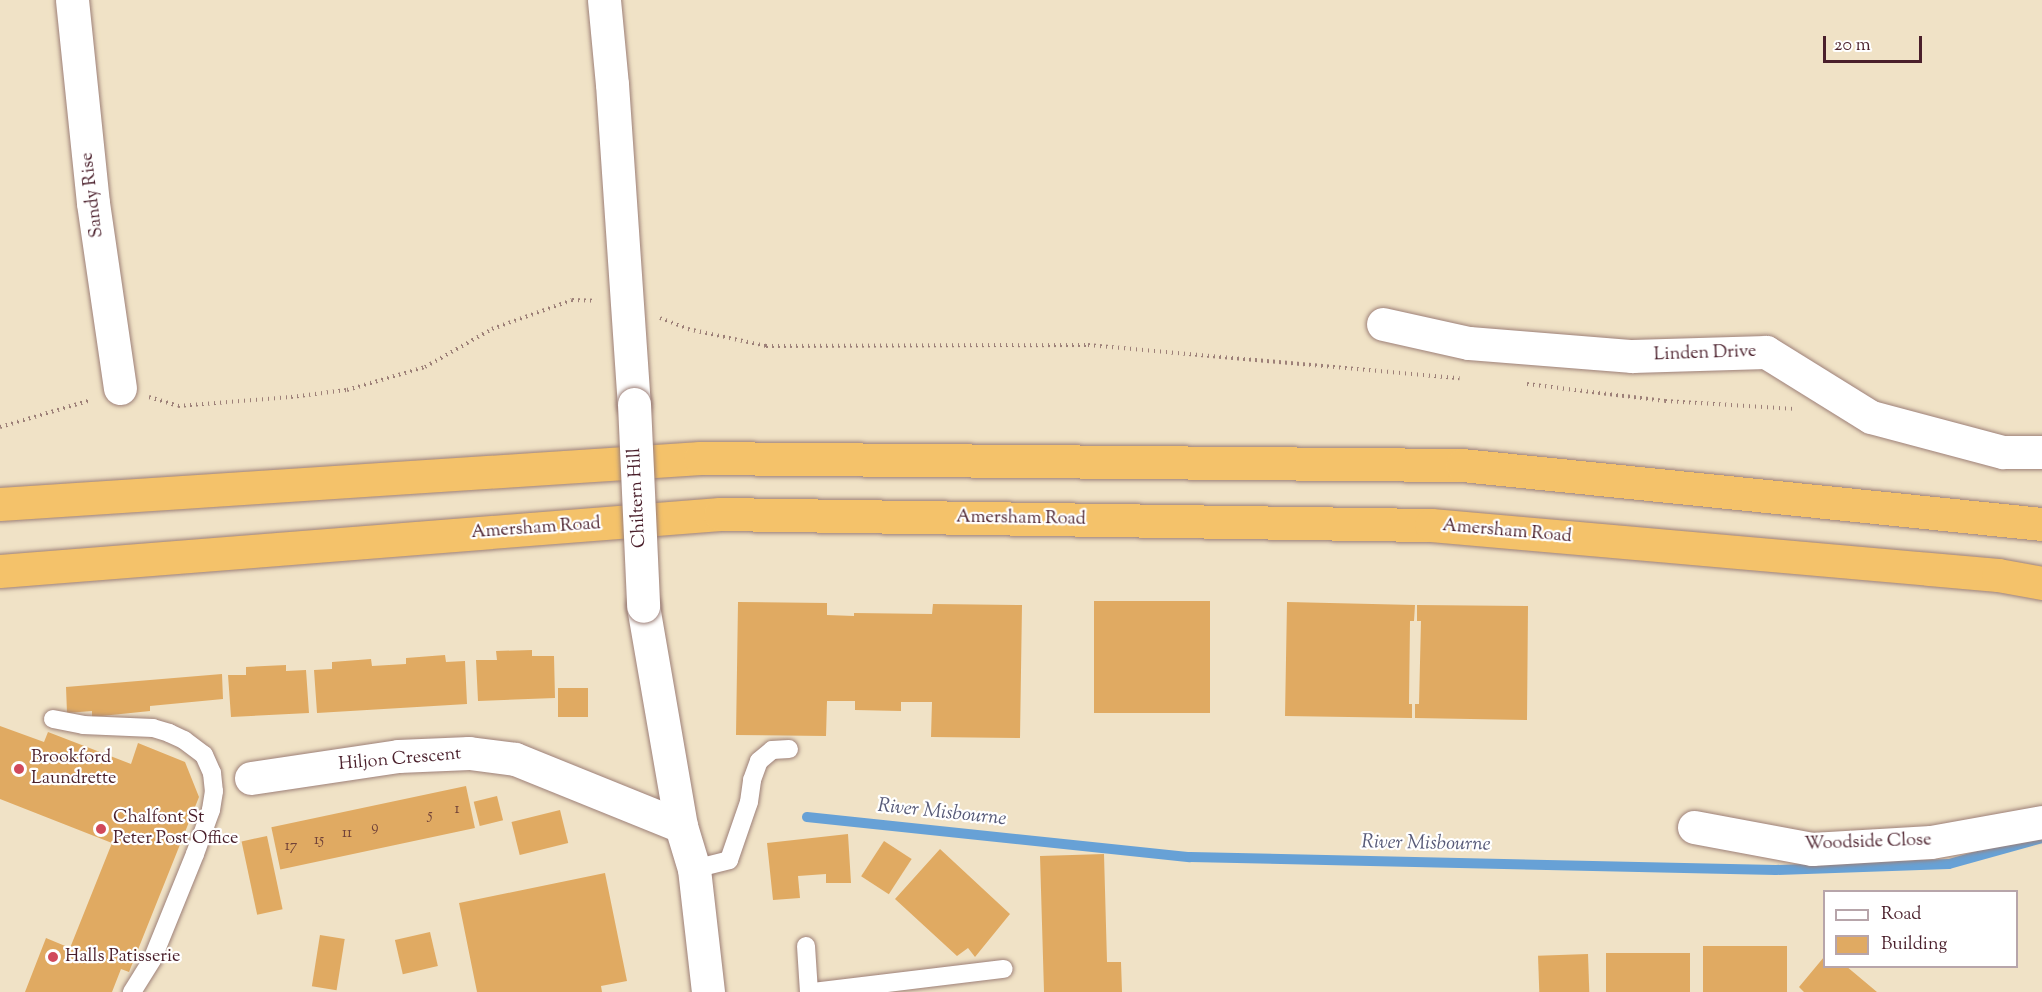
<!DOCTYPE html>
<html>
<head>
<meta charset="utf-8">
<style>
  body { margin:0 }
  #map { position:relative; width:2042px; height:992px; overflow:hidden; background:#f0e2c6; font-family:"Sorts Mill Goudy",serif }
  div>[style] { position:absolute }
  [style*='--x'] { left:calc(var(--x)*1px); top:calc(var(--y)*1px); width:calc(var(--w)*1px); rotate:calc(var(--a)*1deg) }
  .stream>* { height:10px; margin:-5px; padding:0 5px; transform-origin:5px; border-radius:5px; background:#67a1d6 }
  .building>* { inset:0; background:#e0aa62; transform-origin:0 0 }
  .path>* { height:4px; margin-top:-2px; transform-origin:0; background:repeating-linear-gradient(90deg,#9d8078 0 1.5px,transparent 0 6px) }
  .roads { filter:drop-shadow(0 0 2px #9d8078) drop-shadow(0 0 2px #9d8078) }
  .lane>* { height:18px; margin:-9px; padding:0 9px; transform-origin:9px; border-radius:9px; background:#fff }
  .street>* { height:33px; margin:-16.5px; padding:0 16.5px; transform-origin:16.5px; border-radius:16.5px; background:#fff }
  .highway>* { height:33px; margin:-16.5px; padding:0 16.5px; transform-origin:16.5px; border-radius:16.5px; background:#f4c26a }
  .bridges { filter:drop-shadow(0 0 2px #9d8078) drop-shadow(0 0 2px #9d8078) }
  .street-bridge>* { height:33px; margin:-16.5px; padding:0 16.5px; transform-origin:16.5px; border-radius:16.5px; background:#fff }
  .dots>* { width:16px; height:16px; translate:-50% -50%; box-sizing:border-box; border:3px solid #fff; border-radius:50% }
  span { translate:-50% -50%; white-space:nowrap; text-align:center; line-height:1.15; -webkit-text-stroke:4.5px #fff; paint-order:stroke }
  .number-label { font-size:15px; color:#704239 }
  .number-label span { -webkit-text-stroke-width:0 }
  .street-label { font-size:18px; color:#4a1f2b }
  .poi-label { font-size:18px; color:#4a1f2b }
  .left { translate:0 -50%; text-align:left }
  .water-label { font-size:20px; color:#575a78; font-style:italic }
  .legend { position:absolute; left:1823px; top:890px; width:195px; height:78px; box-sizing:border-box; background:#fff; border:2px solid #b7a5aa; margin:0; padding:8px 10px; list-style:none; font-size:18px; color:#4a1f2b }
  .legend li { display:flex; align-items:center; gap:12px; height:30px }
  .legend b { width:30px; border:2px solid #b7a5aa }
  .scale { position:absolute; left:1823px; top:36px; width:99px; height:27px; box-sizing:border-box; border:3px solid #4a1f2b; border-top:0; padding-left:8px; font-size:18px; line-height:21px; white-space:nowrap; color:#4a1f2b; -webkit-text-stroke:4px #fff; paint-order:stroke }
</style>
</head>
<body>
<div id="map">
  <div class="stream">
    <i style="--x:807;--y:817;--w:385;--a:6"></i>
    <i style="--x:1190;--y:857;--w:586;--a:1.27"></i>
    <i style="--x:1776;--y:870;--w:173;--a:-2"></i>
    <i style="--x:1949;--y:864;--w:97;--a:-15.6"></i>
  </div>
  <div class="building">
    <i style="left:1094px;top:601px;width:116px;height:112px"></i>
    <i style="clip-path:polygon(738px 602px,827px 603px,827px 615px,854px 616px,854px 613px,932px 614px,933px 604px,1022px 605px,1020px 738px,931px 737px,932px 702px,901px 702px,901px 711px,855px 710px,855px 701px,827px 701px,826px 736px,736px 735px)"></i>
    <i style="clip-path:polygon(1287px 602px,1415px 605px,1414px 621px,1410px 621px,1409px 704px,1412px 704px,1412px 718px,1285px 716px)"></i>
    <i style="clip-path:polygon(1417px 605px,1528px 606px,1527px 720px,1415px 718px,1415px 704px,1419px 704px,1421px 621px,1417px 621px)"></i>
    <i style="clip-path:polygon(532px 650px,532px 656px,554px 656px,555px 698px,478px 701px,476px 660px,497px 660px,496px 651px)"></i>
    <i style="clip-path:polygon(445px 655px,446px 662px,465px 661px,467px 704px,317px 713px,314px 670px,332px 669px,332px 662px,371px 659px,372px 666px,406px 664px,406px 658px)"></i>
    <i style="clip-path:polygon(286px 665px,286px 671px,306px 670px,309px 713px,231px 717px,228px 675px,246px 675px,246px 667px)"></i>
    <i style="clip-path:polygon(222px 674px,223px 699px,150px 706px,150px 711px,92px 717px,92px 711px,67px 713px,66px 687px)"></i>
    <i style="left:558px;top:688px;width:30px;height:29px"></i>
    <i style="clip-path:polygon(0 726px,44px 742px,48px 732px,131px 764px,138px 743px,185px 762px,199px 797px,129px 972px,121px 969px,112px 992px,25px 992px,46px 938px,70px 948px,112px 843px,0 799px)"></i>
    <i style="left:466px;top:786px;width:43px;height:199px;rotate:78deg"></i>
    <i style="left:497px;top:796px;width:25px;height:24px;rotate:76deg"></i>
    <i style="left:560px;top:810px;width:34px;height:50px;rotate:76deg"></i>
    <i style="clip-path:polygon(848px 834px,851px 883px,826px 883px,826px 874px,798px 876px,800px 898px,773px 900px,767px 843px)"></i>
    <i style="left:267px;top:836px;width:75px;height:26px;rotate:78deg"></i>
    <i style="left:884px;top:841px;width:33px;height:42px;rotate:33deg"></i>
    <i style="clip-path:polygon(940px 849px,1010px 914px,975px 957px,968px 948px,957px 956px,895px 899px)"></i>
    <i style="clip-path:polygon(1104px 854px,1107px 962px,1121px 962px,1122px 992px,1044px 992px,1040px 856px)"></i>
    <i style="clip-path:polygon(605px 873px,627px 981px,601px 986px,602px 992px,477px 992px,459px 903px)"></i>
    <i style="left:430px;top:932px;width:35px;height:36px;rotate:77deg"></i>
    <i style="left:320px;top:935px;width:25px;height:52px;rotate:9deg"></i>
    <i style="left:1703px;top:946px;width:84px;height:46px"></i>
    <i style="left:1690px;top:953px;width:39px;height:84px;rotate:90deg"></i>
    <i style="left:1588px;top:954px;width:38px;height:50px;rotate:88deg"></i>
    <i style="clip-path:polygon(1824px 957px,1824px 966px,1846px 966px,1877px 992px,1804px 992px,1799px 987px)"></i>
  </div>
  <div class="path">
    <i style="--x:660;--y:318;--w:30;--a:21"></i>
    <i style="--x:688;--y:329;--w:80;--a:12.3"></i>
    <i style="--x:766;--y:346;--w:322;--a:-0.2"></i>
    <i style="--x:1088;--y:345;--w:373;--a:5.1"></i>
    <i style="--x:1527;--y:384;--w:139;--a:7"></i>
    <i style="--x:1665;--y:401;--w:129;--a:3.5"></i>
    <i style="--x:149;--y:397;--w:30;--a:17"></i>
    <i style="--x:178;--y:406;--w:113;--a:-4.6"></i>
    <i style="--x:291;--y:397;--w:56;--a:-7.1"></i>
    <i style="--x:347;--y:390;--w:81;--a:-16.4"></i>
    <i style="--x:425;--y:367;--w:77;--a:-29.6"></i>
    <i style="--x:492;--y:329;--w:85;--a:-19.9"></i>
    <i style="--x:572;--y:300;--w:24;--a:2"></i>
    <i style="--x:0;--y:427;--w:95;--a:-16.5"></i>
  </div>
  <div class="roads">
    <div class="lane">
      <i style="--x:53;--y:719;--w:31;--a:11"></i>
      <i style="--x:83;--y:725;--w:70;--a:2.5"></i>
      <i style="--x:153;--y:728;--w:17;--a:17"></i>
      <i style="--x:169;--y:733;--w:17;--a:25"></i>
      <i style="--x:184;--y:740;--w:25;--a:37"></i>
      <i style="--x:204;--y:755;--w:20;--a:66"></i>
      <i style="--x:212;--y:773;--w:18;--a:84"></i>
      <i style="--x:214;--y:791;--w:19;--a:99"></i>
      <i style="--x:211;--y:810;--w:47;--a:110"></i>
      <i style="--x:195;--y:854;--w:114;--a:112.1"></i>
      <i style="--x:152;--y:960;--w:38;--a:122"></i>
      <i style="--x:694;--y:869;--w:36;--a:-14"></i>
      <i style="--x:729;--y:860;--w:61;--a:-71"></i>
      <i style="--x:749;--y:802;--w:22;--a:-82"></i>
      <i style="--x:752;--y:780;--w:20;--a:-70"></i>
      <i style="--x:759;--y:761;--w:17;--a:-40"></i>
      <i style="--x:772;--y:750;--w:17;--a:-3"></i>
      <i style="--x:806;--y:946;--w:46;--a:86.3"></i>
      <i style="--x:813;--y:992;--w:192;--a:-6.9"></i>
    </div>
    <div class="street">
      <i style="--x:72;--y:0;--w:204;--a:84.1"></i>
      <i style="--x:93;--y:203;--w:187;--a:81.7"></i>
      <i style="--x:604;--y:0;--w:84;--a:84.6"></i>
      <i style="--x:612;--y:84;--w:321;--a:86.1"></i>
      <i style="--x:1383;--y:324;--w:88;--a:12.5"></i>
      <i style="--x:1469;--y:343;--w:164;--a:4.6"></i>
      <i style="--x:1632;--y:356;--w:134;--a:-1.7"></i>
      <i style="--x:1766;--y:352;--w:123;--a:31.8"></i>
      <i style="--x:1871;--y:417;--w:137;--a:14.9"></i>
      <i style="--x:2003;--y:452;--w:39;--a:0"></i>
      <i style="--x:643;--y:606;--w:223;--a:80.2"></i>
      <i style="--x:681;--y:826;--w:45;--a:73.2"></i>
      <i style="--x:694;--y:869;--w:124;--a:83.5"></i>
      <i style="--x:251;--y:778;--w:149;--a:-8.5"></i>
      <i style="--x:398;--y:756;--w:71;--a:-2.4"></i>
      <i style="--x:469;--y:753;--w:46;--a:7.4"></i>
      <i style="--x:515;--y:759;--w:179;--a:22"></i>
      <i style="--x:1694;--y:827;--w:120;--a:10.6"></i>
      <i style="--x:1812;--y:849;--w:119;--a:-3.4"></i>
      <i style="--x:1931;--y:842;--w:113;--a:-10.2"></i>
    </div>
    <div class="highway">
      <i style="--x:0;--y:504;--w:702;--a:-3.76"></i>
      <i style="--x:700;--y:458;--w:762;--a:0.53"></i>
      <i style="--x:1462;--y:465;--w:583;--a:5.81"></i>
      <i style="--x:0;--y:571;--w:722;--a:-4.53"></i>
      <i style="--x:720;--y:514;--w:711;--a:0.89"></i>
      <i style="--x:1431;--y:525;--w:569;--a:5.04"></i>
      <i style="--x:1998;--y:575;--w:45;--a:10.3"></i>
    </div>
  </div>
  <div class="bridges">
    <div class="street-bridge">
      <i style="--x:634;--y:404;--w:202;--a:87.4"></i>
    </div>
  </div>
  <div class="dots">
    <i style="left:19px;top:769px;background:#d1495b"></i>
    <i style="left:101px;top:829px;background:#d1495b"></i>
    <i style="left:53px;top:957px;background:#d1495b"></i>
  </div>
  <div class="number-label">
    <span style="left:457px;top:810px">1</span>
    <span style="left:430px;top:816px">5</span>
    <span style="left:375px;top:828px">9</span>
    <span style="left:347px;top:834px">11</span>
    <span style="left:319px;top:841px">15</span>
    <span style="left:291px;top:847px">17</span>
  </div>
  <div class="street-label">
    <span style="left:93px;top:195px;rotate:-97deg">Sandy Rise</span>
    <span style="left:1705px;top:354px;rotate:-2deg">Linden Drive</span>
    <span style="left:638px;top:498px;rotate:-93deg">Chiltern Hill</span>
    <span style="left:1021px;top:519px;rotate:1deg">Amersham Road</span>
    <span style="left:536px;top:529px;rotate:-4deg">Amersham Road</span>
    <span style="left:1507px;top:532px;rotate:5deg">Amersham Road</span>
    <span style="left:400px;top:760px;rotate:-5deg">Hiljon Crescent</span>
    <span style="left:1868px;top:843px;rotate:-2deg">Woodside Close</span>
  </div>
  <div class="poi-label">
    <span class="left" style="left:31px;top:769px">Brookford<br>Laundrette</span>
    <span class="left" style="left:113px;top:829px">Chalfont St<br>Peter Post Office</span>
    <span class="left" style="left:65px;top:957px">Halls Patisserie</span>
  </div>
  <div class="water-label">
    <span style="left:942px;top:813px;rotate:6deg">River Misbourne</span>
    <span style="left:1426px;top:844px;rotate:1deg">River Misbourne</span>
  </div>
  <ul class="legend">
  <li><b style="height:8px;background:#fff"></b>Road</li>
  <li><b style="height:16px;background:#e0aa62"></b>Building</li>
  </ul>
  <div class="scale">20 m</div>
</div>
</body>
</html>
